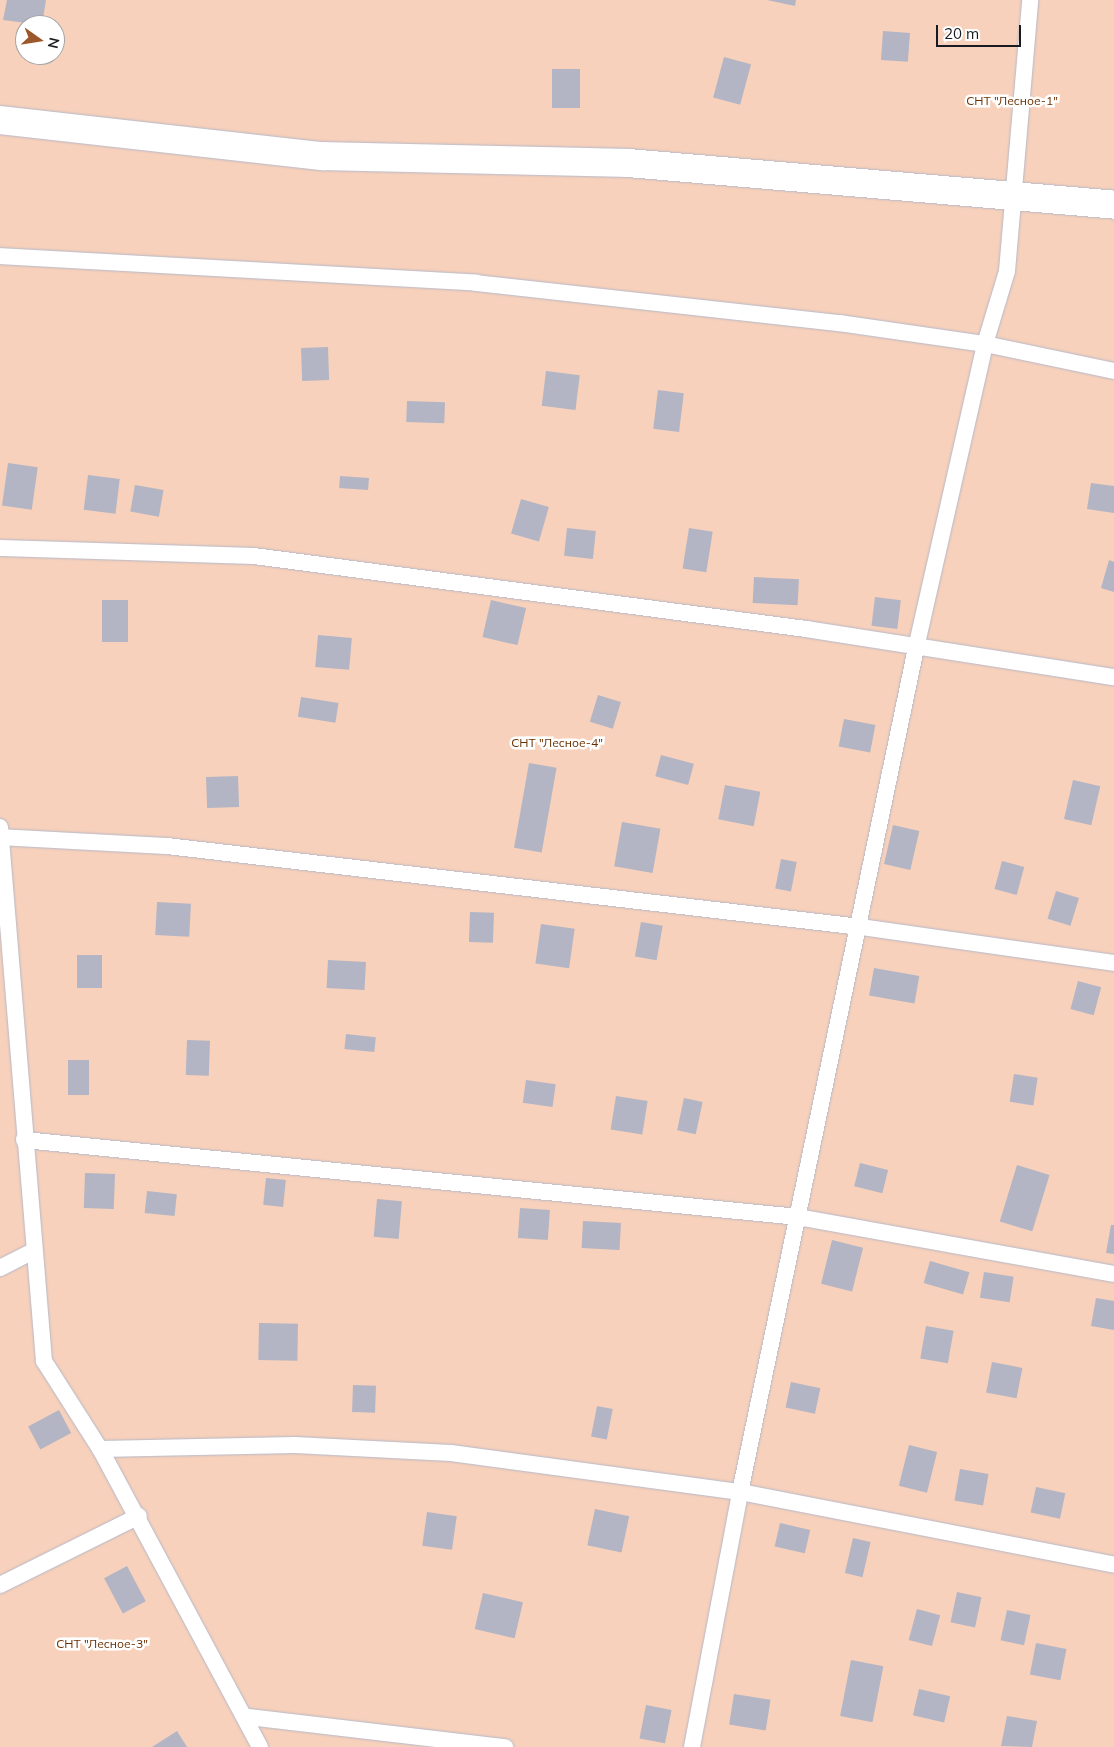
<!DOCTYPE html>
<html>
<head>
<meta charset="utf-8">
<style>
  body { margin:0 }
  #map { position:relative; width:1114px; height:1747px; overflow:hidden; background:#e4e6f6; font-family:Mulish,sans-serif }
  div>[style] { position:absolute }
  [style*='--x'] { left:calc(var(--x)*1px); top:calc(var(--y)*1px); width:calc(var(--w)*1px); rotate:calc(var(--a)*1deg) }
  .green>* { inset:0; background:#f7d1bb }
  .building>* { inset:0; background:#b3b5c4; transform-origin:0 0 }
  .roads { filter:drop-shadow(0 0 1px #b6b8c8) drop-shadow(0 0 1px #b6b8c8) }
  .service>* { height:16px; margin:-8px; padding:0 8px; transform-origin:8px; border-radius:8px; background:#fff }
  .minor>* { height:28px; margin:-14px; padding:0 14px; transform-origin:14px; border-radius:14px; background:#fff }
  span { translate:-50% -50%; white-space:nowrap; text-align:center; line-height:1.15; -webkit-text-stroke:5px #fff; paint-order:stroke }
  .park-label { font-size:12px; color:#6a3000 }
  .north { position:absolute; left:15px; top:15px; width:50px; height:50px; box-sizing:border-box; background:#fff; border:1px solid #a3a4a6; border-radius:50%; rotate:103deg; font-size:14px; font-weight:700; line-height:20px; text-align:center; color:#1a1b20 }
  .north::after { content:''; display:block; margin:auto; width:18px; height:22px; background:#9c572a; clip-path:polygon(50% 0,100% 100%,50% 72%,0 100%) }
  .scale { position:absolute; left:936px; top:25px; width:85px; height:22px; box-sizing:border-box; border:2px solid #1a1b20; border-top:0; padding-left:6px; font-size:15px; line-height:18px; white-space:nowrap; color:#1a1b20; -webkit-text-stroke:4px #fff; paint-order:stroke }
</style>
</head>
<body>
<div id="map">
  <div class="green">
    <i style="clip-path:polygon(evenodd,0 0,1114px 0,1114px 1747px,0 1747px,0 0,25px 25px,55px 25px,55px 55px,25px 55px,25px 25px)"></i>
  </div>
  <div class="building">
    <i style="clip-path:polygon(7px 0,46px 0,42px 25px,3px 20px)"></i>
    <i style="clip-path:polygon(767px 0,796px 0,795px 6px)"></i>
    <i style="left:883px;top:31px;width:27px;height:29px;rotate:4deg"></i>
    <i style="left:724px;top:57px;width:28px;height:42px;rotate:15deg"></i>
    <i style="left:552px;top:69px;width:28px;height:39px"></i>
    <i style="left:328px;top:347px;width:33px;height:27px;rotate:88deg"></i>
    <i style="left:546px;top:371px;width:34px;height:35px;rotate:7deg"></i>
    <i style="left:658px;top:390px;width:26px;height:39px;rotate:7deg"></i>
    <i style="left:407px;top:401px;width:38px;height:21px;rotate:2deg"></i>
    <i style="left:8px;top:463px;width:30px;height:43px;rotate:8deg"></i>
    <i style="left:88px;top:475px;width:32px;height:35px;rotate:7deg"></i>
    <i style="left:340px;top:476px;width:29px;height:12px;rotate:4deg"></i>
    <i style="clip-path:polygon(1091px 483px,1114px 486px,1114px 513px,1087px 509px)"></i>
    <i style="left:135px;top:485px;width:29px;height:27px;rotate:10deg"></i>
    <i style="left:521px;top:499px;width:29px;height:36px;rotate:16deg"></i>
    <i style="left:567px;top:528px;width:29px;height:28px;rotate:6deg"></i>
    <i style="left:689px;top:528px;width:24px;height:41px;rotate:9deg"></i>
    <i style="clip-path:polygon(1109px 560px,1114px 562px,1114px 592px,1101px 588px)"></i>
    <i style="left:754px;top:577px;width:45px;height:26px;rotate:3deg"></i>
    <i style="left:875px;top:597px;width:26px;height:29px;rotate:7deg"></i>
    <i style="left:102px;top:600px;width:26px;height:42px"></i>
    <i style="left:491px;top:600px;width:36px;height:38px;rotate:13deg"></i>
    <i style="left:318px;top:635px;width:34px;height:32px;rotate:5deg"></i>
    <i style="left:598px;top:695px;width:24px;height:28px;rotate:17deg"></i>
    <i style="left:301px;top:697px;width:38px;height:20px;rotate:9deg"></i>
    <i style="left:844px;top:719px;width:32px;height:28px;rotate:11deg"></i>
    <i style="left:661px;top:755px;width:34px;height:22px;rotate:15deg"></i>
    <i style="left:529px;top:763px;width:28px;height:86px;rotate:10deg"></i>
    <i style="left:238px;top:776px;width:31px;height:32px;rotate:88deg"></i>
    <i style="left:1073px;top:780px;width:28px;height:40px;rotate:13deg"></i>
    <i style="left:725px;top:785px;width:36px;height:35px;rotate:11deg"></i>
    <i style="left:622px;top:822px;width:39px;height:45px;rotate:10deg"></i>
    <i style="left:893px;top:825px;width:27px;height:40px;rotate:13deg"></i>
    <i style="left:781px;top:859px;width:16px;height:30px;rotate:11deg"></i>
    <i style="left:1002px;top:861px;width:23px;height:29px;rotate:15deg"></i>
    <i style="left:1056px;top:891px;width:24px;height:29px;rotate:17deg"></i>
    <i style="left:157px;top:902px;width:34px;height:33px;rotate:3deg"></i>
    <i style="left:470px;top:912px;width:24px;height:30px;rotate:2deg"></i>
    <i style="left:641px;top:922px;width:22px;height:35px;rotate:10deg"></i>
    <i style="left:541px;top:924px;width:34px;height:40px;rotate:8deg"></i>
    <i style="left:77px;top:955px;width:25px;height:33px"></i>
    <i style="left:328px;top:960px;width:38px;height:28px;rotate:3deg"></i>
    <i style="left:874px;top:968px;width:46px;height:28px;rotate:10deg"></i>
    <i style="left:1078px;top:981px;width:24px;height:29px;rotate:15deg"></i>
    <i style="left:346px;top:1034px;width:30px;height:15px;rotate:6deg"></i>
    <i style="left:187px;top:1040px;width:23px;height:35px;rotate:2deg"></i>
    <i style="left:68px;top:1060px;width:21px;height:35px"></i>
    <i style="left:1014px;top:1074px;width:24px;height:28px;rotate:9deg"></i>
    <i style="left:526px;top:1080px;width:30px;height:23px;rotate:8deg"></i>
    <i style="left:616px;top:1096px;width:32px;height:34px;rotate:9deg"></i>
    <i style="left:684px;top:1098px;width:19px;height:33px;rotate:12deg"></i>
    <i style="left:860px;top:1163px;width:29px;height:24px;rotate:14deg"></i>
    <i style="left:1017px;top:1165px;width:34px;height:59px;rotate:17deg"></i>
    <i style="left:85px;top:1173px;width:30px;height:35px;rotate:2deg"></i>
    <i style="left:266px;top:1178px;width:20px;height:27px;rotate:6deg"></i>
    <i style="left:147px;top:1191px;width:30px;height:22px;rotate:6deg"></i>
    <i style="left:377px;top:1199px;width:25px;height:38px;rotate:5deg"></i>
    <i style="left:520px;top:1208px;width:30px;height:30px;rotate:4deg"></i>
    <i style="left:583px;top:1221px;width:38px;height:27px;rotate:3deg"></i>
    <i style="clip-path:polygon(1111px 1225px,1114px 1225px,1114px 1254px,1106px 1253px)"></i>
    <i style="left:832px;top:1240px;width:32px;height:45px;rotate:14deg"></i>
    <i style="left:930px;top:1261px;width:41px;height:23px;rotate:16deg"></i>
    <i style="left:984px;top:1272px;width:30px;height:26px;rotate:9deg"></i>
    <i style="clip-path:polygon(1096px 1298px,1114px 1301px,1114px 1330px,1091px 1326px)"></i>
    <i style="left:259px;top:1323px;width:39px;height:37px;rotate:1deg"></i>
    <i style="left:926px;top:1326px;width:28px;height:33px;rotate:10deg"></i>
    <i style="left:992px;top:1362px;width:31px;height:31px;rotate:11deg"></i>
    <i style="left:791px;top:1382px;width:30px;height:26px;rotate:12deg"></i>
    <i style="left:353px;top:1385px;width:23px;height:27px;rotate:2deg"></i>
    <i style="left:597px;top:1406px;width:16px;height:31px;rotate:11deg"></i>
    <i style="left:59px;top:1410px;width:26px;height:35px;rotate:62deg"></i>
    <i style="left:909px;top:1445px;width:29px;height:42px;rotate:14deg"></i>
    <i style="left:960px;top:1469px;width:29px;height:32px;rotate:10deg"></i>
    <i style="left:1036px;top:1487px;width:30px;height:26px;rotate:12deg"></i>
    <i style="left:595px;top:1509px;width:35px;height:37px;rotate:12deg"></i>
    <i style="left:427px;top:1512px;width:30px;height:34px;rotate:8deg"></i>
    <i style="left:780px;top:1523px;width:31px;height:24px;rotate:13deg"></i>
    <i style="left:853px;top:1538px;width:18px;height:36px;rotate:13deg"></i>
    <i style="left:127px;top:1566px;width:40px;height:26px;rotate:62deg"></i>
    <i style="left:957px;top:1592px;width:25px;height:31px;rotate:12deg"></i>
    <i style="left:483px;top:1593px;width:41px;height:37px;rotate:13deg"></i>
    <i style="left:917px;top:1609px;width:24px;height:32px;rotate:15deg"></i>
    <i style="left:1007px;top:1610px;width:24px;height:31px;rotate:12deg"></i>
    <i style="left:1036px;top:1643px;width:31px;height:32px;rotate:11deg"></i>
    <i style="left:851px;top:1660px;width:33px;height:57px;rotate:11deg"></i>
    <i style="left:919px;top:1689px;width:32px;height:27px;rotate:13deg"></i>
    <i style="left:734px;top:1694px;width:37px;height:31px;rotate:9deg"></i>
    <i style="left:646px;top:1705px;width:26px;height:34px;rotate:11deg"></i>
    <i style="clip-path:polygon(1007px 1716px,1037px 1721px,1032px 1747px,1001px 1746px)"></i>
    <i style="clip-path:polygon(177px 1731px,187px 1747px,152px 1747px)"></i>
  </div>
  <div class="roads">
    <div class="service">
      <i style="--x:0;--y:256;--w:477;--a:3.2"></i>
      <i style="--x:476;--y:283;--w:365;--a:6.3"></i>
      <i style="--x:839;--y:323;--w:148;--a:8.2"></i>
      <i style="--x:985;--y:344;--w:132;--a:11.8"></i>
      <i style="--x:0;--y:548;--w:254;--a:1.8"></i>
      <i style="--x:254;--y:556;--w:557;--a:7.53"></i>
      <i style="--x:806;--y:629;--w:312;--a:8.9"></i>
      <i style="--x:0;--y:827;--w:536;--a:85.29"></i>
      <i style="--x:44;--y:1361;--w:104;--a:57.5"></i>
      <i style="--x:0;--y:837;--w:167;--a:3.1"></i>
      <i style="--x:167;--y:846;--w:699;--a:6.66"></i>
      <i style="--x:861;--y:927;--w:256;--a:8.1"></i>
      <i style="--x:24;--y:1140;--w:778;--a:5.68"></i>
      <i style="--x:798;--y:1217;--w:321;--a:10.2"></i>
      <i style="--x:0;--y:1268;--w:35;--a:-27"></i>
      <i style="--x:0;--y:1585;--w:155;--a:-26.4"></i>
      <i style="--x:248;--y:1717;--w:259;--a:6.7"></i>
      <i style="--x:260;--y:1747;--w:338;--a:-118.2"></i>
      <i style="--x:100;--y:1449;--w:195;--a:-1.2"></i>
      <i style="--x:295;--y:1445;--w:156;--a:2.9"></i>
      <i style="--x:451;--y:1453;--w:292;--a:7.7"></i>
      <i style="--x:740;--y:1492;--w:381;--a:11"></i>
      <i style="--x:692;--y:1747;--w:259;--a:-79.3"></i>
      <i style="--x:740;--y:1492;--w:862;--a:-78.22"></i>
      <i style="--x:916;--y:648;--w:312;--a:-77.2"></i>
      <i style="--x:985;--y:344;--w:76;--a:-73.2"></i>
      <i style="--x:1007;--y:271;--w:272;--a:-85.1"></i>
    </div>
    <div class="minor">
      <i style="--x:0;--y:120;--w:325;--a:6.4"></i>
      <i style="--x:323;--y:156;--w:305;--a:1.3"></i>
      <i style="--x:628;--y:163;--w:488;--a:4.9"></i>
    </div>
  </div>
  <div class="park-label">
    <span style="left:1012px;top:101px">СНТ "Лесное-1"</span>
    <span style="left:557px;top:743px">СНТ "Лесное-4"</span>
    <span style="left:102px;top:1644px">СНТ "Лесное-3"</span>
  </div>
  <div class="north">N</div>
  <div class="scale">20 m</div>
</div>
</body>
</html>
